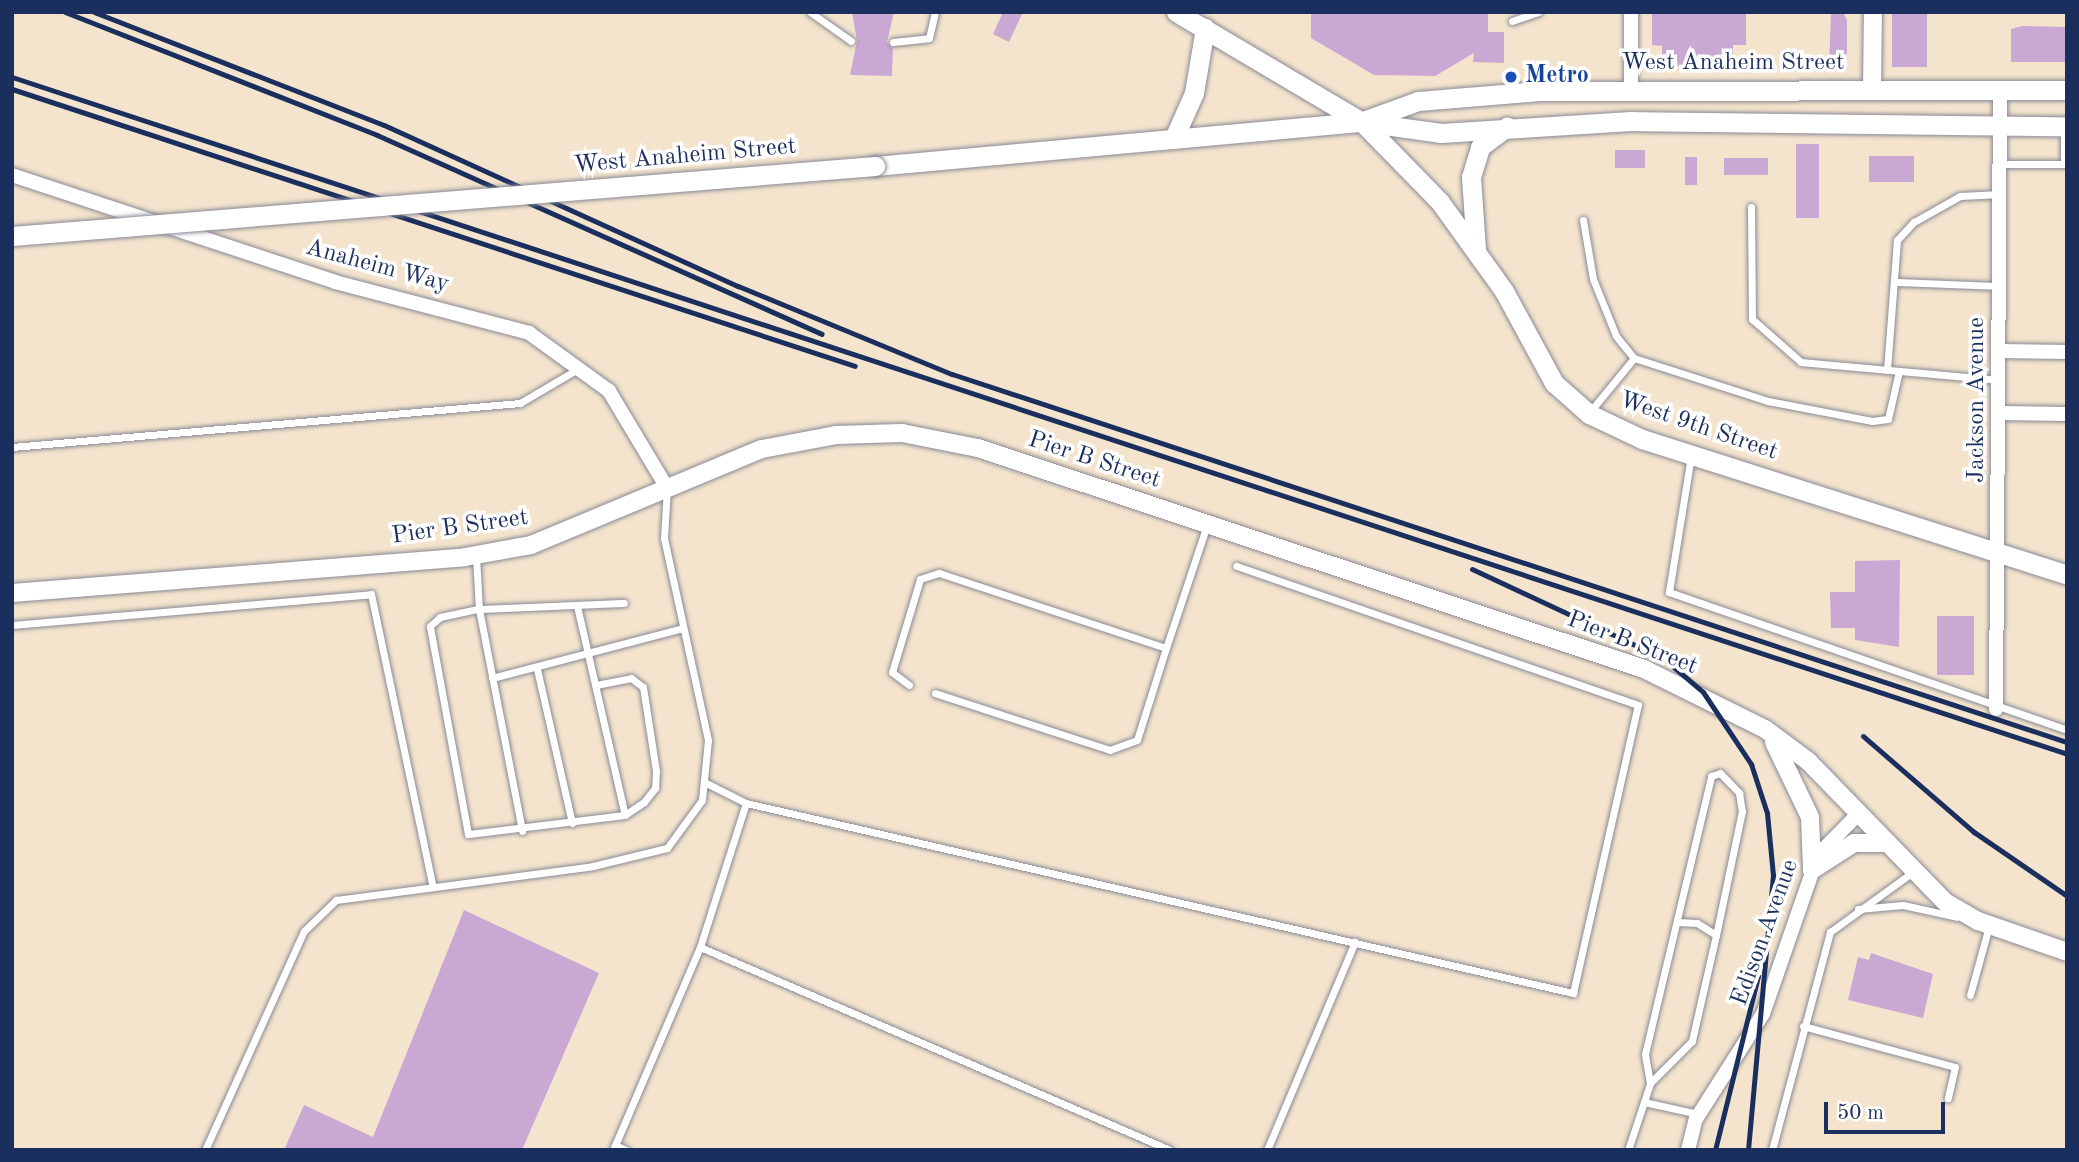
<!DOCTYPE html>
<html>
<head>
<meta charset="utf-8">
<style>
  body { margin:0 }
  #map { position:relative; width:2079px; height:1162px; overflow:hidden; background:#f5e4cd; font-family:"Old Standard TT",serif }
  div>[style] { position:absolute }
  [style*='--x'] { left:calc(var(--x)*1px); top:calc(var(--y)*1px); width:calc(var(--w)*1px); rotate:calc(var(--a)*1deg) }
  .building>* { inset:0; background:#c9a8d3; transform-origin:0 0 }
  .roads { filter:drop-shadow(0 0 2px #888a96) drop-shadow(0 0 2px #888a96) }
  .service>* { height:7px; margin:-3.5px; padding:0 3.5px; transform-origin:3.5px; border-radius:3.5px; background:#fff }
  .minor>* { height:14px; margin:-7px; padding:0 7px; transform-origin:7px; border-radius:7px; background:#fff }
  .tertiary>* { height:18px; margin:-9px; padding:0 9px; transform-origin:9px; border-radius:9px; background:#fff }
  .secondary>* { height:19px; margin:-9.5px; padding:0 9.5px; transform-origin:9.5px; border-radius:9.5px; background:#fff }
  .rail>* { height:5px; margin:-2.5px; padding:0 2.5px; transform-origin:2.5px; border-radius:2.5px; background:#1b2f5e }
  .bridges { filter:drop-shadow(0 0 2px #888a96) drop-shadow(0 0 2px #888a96) }
  .secondary-bridge>* { height:19px; margin:-9.5px; padding:0 9.5px; transform-origin:9.5px; border-radius:9.5px; background:#fff }
  .dots>* { width:19px; height:19px; translate:-50% -50%; box-sizing:border-box; border:4px solid #fff; border-radius:50% }
  span { translate:-50% -50%; white-space:nowrap; text-align:center; line-height:1.15; -webkit-text-stroke:7px #fff; paint-order:stroke }
  .street-label { font-size:24px; color:#1b2f5e }
  .transit-label { font-size:24px; color:#164399; font-weight:700 }
  .left { translate:0 -50%; text-align:left }
  .frame { position:absolute; inset:0; border:14px solid #1b2f5e; pointer-events:none }
  .scale { position:absolute; left:1824px; top:1102px; width:121px; height:32px; box-sizing:border-box; border:4px solid #1b2f5e; border-top:0; padding-left:9px; font-size:21px; line-height:24px; white-space:nowrap; color:#1b2f5e; -webkit-text-stroke:5px #fff; paint-order:stroke }
</style>
</head>
<body>
<div id="map">
  <div class="building">
    <i style="clip-path:polygon(852px 12px,894px 12px,887px 42px,893px 48px,892px 76px,850px 75px,857px 41px)"></i>
    <i style="clip-path:polygon(1003px 12px,1023px 12px,1009px 42px,993px 34px)"></i>
    <i style="clip-path:polygon(1311px 12px,1488px 12px,1488px 32px,1504px 32px,1504px 63px,1473px 62px,1474px 53px,1435px 76px,1374px 75px,1311px 38px)"></i>
    <i style="clip-path:polygon(1652px 12px,1746px 12px,1746px 45px,1733px 45px,1733px 66px,1662px 66px,1662px 46px,1652px 45px)"></i>
    <i style="clip-path:polygon(1831px 12px,1843px 12px,1847px 20px,1847px 68px,1829px 68px)"></i>
    <i style="left:1892px;top:12px;width:35px;height:55px"></i>
    <i style="clip-path:polygon(2022px 26px,2067px 27px,2067px 62px,2011px 62px,2011px 29px)"></i>
    <i style="left:1796px;top:144px;width:23px;height:74px"></i>
    <i style="left:1615px;top:150px;width:30px;height:18px"></i>
    <i style="left:1869px;top:156px;width:45px;height:26px"></i>
    <i style="left:1685px;top:157px;width:12px;height:28px"></i>
    <i style="left:1724px;top:158px;width:44px;height:17px"></i>
    <i style="clip-path:polygon(1900px 560px,1899px 647px,1855px 640px,1855px 628px,1831px 628px,1830px 592px,1855px 592px,1855px 561px)"></i>
    <i style="left:1937px;top:616px;width:37px;height:59px"></i>
    <i style="clip-path:polygon(464px 910px,599px 973px,522px 1150px,284px 1150px,304px 1105px,373px 1137px)"></i>
    <i style="clip-path:polygon(1871px 953px,1933px 974px,1923px 1018px,1848px 1000px,1858px 957px,1869px 960px)"></i>
  </div>
  <div class="roads">
    <div class="service">
      <i style="--x:810;--y:12;--w:50;--a:35.3"></i>
      <i style="--x:1512;--y:21;--w:28;--a:-19"></i>
      <i style="--x:893;--y:42;--w:36;--a:-6"></i>
      <i style="--x:929;--y:38;--w:27;--a:-77"></i>
      <i style="--x:2000;--y:164;--w:67;--a:0"></i>
      <i style="--x:2064;--y:164;--w:37;--a:-90"></i>
      <i style="--x:1751;--y:207;--w:112;--a:89.5"></i>
      <i style="--x:1752;--y:319;--w:65;--a:41.3"></i>
      <i style="--x:1801;--y:362;--w:199;--a:5.2"></i>
      <i style="--x:1583;--y:220;--w:60;--a:80.4"></i>
      <i style="--x:1593;--y:279;--w:61;--a:68"></i>
      <i style="--x:1616;--y:336;--w:28;--a:51"></i>
      <i style="--x:1634;--y:358;--w:141;--a:17.8"></i>
      <i style="--x:1768;--y:401;--w:106;--a:10.9"></i>
      <i style="--x:1872;--y:421;--w:16;--a:-7"></i>
      <i style="--x:1888;--y:419;--w:49;--a:-77.1"></i>
      <i style="--x:1894;--y:282;--w:104;--a:2.2"></i>
      <i style="--x:1887;--y:370;--w:130;--a:-85.6"></i>
      <i style="--x:1897;--y:240;--w:25;--a:-47"></i>
      <i style="--x:1914;--y:222;--w:53;--a:-29.5"></i>
      <i style="--x:1960;--y:196;--w:40;--a:-2.9"></i>
      <i style="--x:1589;--y:413;--w:71;--a:-50.7"></i>
      <i style="--x:12;--y:447;--w:510;--a:-4.95"></i>
      <i style="--x:520;--y:403;--w:67;--a:-30.4"></i>
      <i style="--x:1691;--y:456;--w:138;--a:99.2"></i>
      <i style="--x:1669;--y:592;--w:421;--a:19.1"></i>
      <i style="--x:476;--y:556;--w:53;--a:86.8"></i>
      <i style="--x:479;--y:609;--w:226;--a:79"></i>
      <i style="--x:577;--y:606;--w:214;--a:77.1"></i>
      <i style="--x:12;--y:625;--w:360;--a:-4.9"></i>
      <i style="--x:371;--y:594;--w:299;--a:78.1"></i>
      <i style="--x:1166;--y:648;--w:130;--a:-71.6"></i>
      <i style="--x:537;--y:669;--w:158;--a:77.2"></i>
      <i style="--x:492;--y:678;--w:196;--a:-14.7"></i>
      <i style="--x:596;--y:685;--w:36;--a:-11"></i>
      <i style="--x:631;--y:678;--w:15;--a:37"></i>
      <i style="--x:643;--y:687;--w:85;--a:81.2"></i>
      <i style="--x:656;--y:771;--w:17;--a:93"></i>
      <i style="--x:655;--y:788;--w:18;--a:128"></i>
      <i style="--x:644;--y:802;--w:23;--a:146"></i>
      <i style="--x:625;--y:815;--w:158;--a:173.1"></i>
      <i style="--x:468;--y:834;--w:211;--a:-100.4"></i>
      <i style="--x:430;--y:626;--w:13;--a:-42"></i>
      <i style="--x:440;--y:617;--w:40;--a:-12"></i>
      <i style="--x:479;--y:609;--w:145;--a:-2.4"></i>
      <i style="--x:909;--y:685;--w:21;--a:-143"></i>
      <i style="--x:892;--y:672;--w:97;--a:-73.2"></i>
      <i style="--x:920;--y:579;--w:20;--a:-18"></i>
      <i style="--x:939;--y:573;--w:239;--a:18.3"></i>
      <i style="--x:1166;--y:648;--w:96;--a:107.5"></i>
      <i style="--x:1137;--y:740;--w:29;--a:160"></i>
      <i style="--x:1110;--y:750;--w:184;--a:-162"></i>
      <i style="--x:704;--y:782;--w:47;--a:26.6"></i>
      <i style="--x:746;--y:803;--w:849;--a:12.94"></i>
      <i style="--x:1573;--y:993;--w:295;--a:-77.3"></i>
      <i style="--x:1638;--y:705;--w:425;--a:-160.9"></i>
      <i style="--x:1858;--y:909;--w:45;--a:-5.1"></i>
      <i style="--x:1903;--y:905;--w:55;--a:12.5"></i>
      <i style="--x:1677;--y:922;--w:20;--a:3"></i>
      <i style="--x:1697;--y:923;--w:22;--a:32"></i>
      <i style="--x:700;--y:947;--w:512;--a:23.36"></i>
      <i style="--x:1970;--y:995;--w:72;--a:-74.6"></i>
      <i style="--x:1803;--y:1026;--w:157;--a:15.1"></i>
      <i style="--x:1955;--y:1067;--w:32;--a:103"></i>
      <i style="--x:1644;--y:1102;--w:20;--a:-72"></i>
      <i style="--x:1650;--y:1083;--w:29;--a:-100"></i>
      <i style="--x:1645;--y:1054;--w:286;--a:-76.6"></i>
      <i style="--x:1711;--y:776;--w:9;--a:-18"></i>
      <i style="--x:1720;--y:773;--w:28;--a:46"></i>
      <i style="--x:1739;--y:793;--w:18;--a:81"></i>
      <i style="--x:1742;--y:811;--w:127;--a:101.8"></i>
      <i style="--x:1716;--y:935;--w:109;--a:102.8"></i>
      <i style="--x:1692;--y:1041;--w:59;--a:135"></i>
      <i style="--x:615;--y:1145;--w:12;--a:24"></i>
      <i style="--x:205;--y:1150;--w:240;--a:-65.7"></i>
      <i style="--x:304;--y:931;--w:45;--a:-44.1"></i>
      <i style="--x:336;--y:900;--w:259;--a:-7.5"></i>
      <i style="--x:593;--y:866;--w:76;--a:-13.7"></i>
      <i style="--x:667;--y:848;--w:59;--a:-53.9"></i>
      <i style="--x:702;--y:800;--w:60;--a:-84.3"></i>
      <i style="--x:708;--y:740;--w:207;--a:-102.3"></i>
      <i style="--x:664;--y:538;--w:50;--a:-86.6"></i>
      <i style="--x:613;--y:1150;--w:221;--a:-66.8"></i>
      <i style="--x:700;--y:947;--w:151;--a:-72.3"></i>
      <i style="--x:1267;--y:1150;--w:226;--a:-67.1"></i>
      <i style="--x:1628;--y:1150;--w:51;--a:-71.6"></i>
      <i style="--x:1644;--y:1102;--w:55;--a:12.5"></i>
      <i style="--x:1772;--y:1150;--w:226;--a:-75.1"></i>
      <i style="--x:1830;--y:932;--w:102;--a:-35.9"></i>
    </div>
    <div class="minor">
      <i style="--x:1631;--y:12;--w:76;--a:90"></i>
      <i style="--x:12;--y:175;--w:340;--a:18.3"></i>
      <i style="--x:335;--y:282;--w:201;--a:14.7"></i>
      <i style="--x:529;--y:333;--w:99;--a:35.9"></i>
      <i style="--x:609;--y:391;--w:113;--a:59.1"></i>
      <i style="--x:2000;--y:351;--w:67;--a:0.9"></i>
      <i style="--x:2001;--y:413;--w:66;--a:0.9"></i>
      <i style="--x:1996;--y:709;--w:619;--a:-89.63"></i>
      <i style="--x:1688;--y:1150;--w:32;--a:-76"></i>
      <i style="--x:1696;--y:1119;--w:125;--a:-57.5"></i>
      <i style="--x:1763;--y:1014;--w:168;--a:-70.9"></i>
      <i style="--x:1818;--y:855;--w:60;--a:-45.7"></i>
    </div>
    <div class="tertiary">
      <i style="--x:1872;--y:89;--w:77;--a:-89.3"></i>
      <i style="--x:12;--y:593;--w:454;--a:-4.5"></i>
      <i style="--x:465;--y:557;--w:67;--a:-10.3"></i>
      <i style="--x:531;--y:545;--w:250;--a:-22.6"></i>
      <i style="--x:762;--y:449;--w:75;--a:-10.7"></i>
      <i style="--x:836;--y:435;--w:66;--a:-1.7"></i>
      <i style="--x:902;--y:433;--w:77;--a:11.2"></i>
      <i style="--x:978;--y:448;--w:702;--a:18.36"></i>
      <i style="--x:1644;--y:669;--w:135;--a:26.4"></i>
      <i style="--x:1765;--y:729;--w:54;--a:36.7"></i>
      <i style="--x:1808;--y:761;--w:197;--a:45.8"></i>
      <i style="--x:1945;--y:902;--w:38;--a:30"></i>
      <i style="--x:1978;--y:921;--w:94;--a:19.2"></i>
      <i style="--x:1774;--y:742;--w:83;--a:64.4"></i>
      <i style="--x:1810;--y:817;--w:53;--a:87.8"></i>
      <i style="--x:1812;--y:870;--w:50;--a:-32.7"></i>
      <i style="--x:1854;--y:843;--w:34;--a:0"></i>
    </div>
    <div class="secondary">
      <i style="--x:1176;--y:12;--w:216;--a:30.6"></i>
      <i style="--x:1362;--y:122;--w:112;--a:45.7"></i>
      <i style="--x:1440;--y:202;--w:110;--a:54.3"></i>
      <i style="--x:1504;--y:291;--w:105;--a:61.5"></i>
      <i style="--x:1554;--y:383;--w:47;--a:41.5"></i>
      <i style="--x:1589;--y:414;--w:59;--a:25.3"></i>
      <i style="--x:1642;--y:439;--w:446;--a:17.7"></i>
      <i style="--x:1366;--y:120;--w:55;--a:-20.1"></i>
      <i style="--x:1418;--y:101;--w:122;--a:-4.7"></i>
      <i style="--x:1540;--y:91;--w:527;--a:-0.11"></i>
      <i style="--x:1174;--y:138;--w:49;--a:-66"></i>
      <i style="--x:1194;--y:93;--w:66;--a:-80.4"></i>
      <i style="--x:875;--y:166;--w:489;--a:-5.2"></i>
      <i style="--x:1362;--y:122;--w:80;--a:7.9"></i>
      <i style="--x:1441;--y:133;--w:190;--a:-3.6"></i>
      <i style="--x:1631;--y:121;--w:436;--a:0.7"></i>
      <i style="--x:1476;--y:249;--w:72;--a:-94"></i>
      <i style="--x:1471;--y:177;--w:31;--a:-73"></i>
      <i style="--x:1480;--y:147;--w:34;--a:-37"></i>
    </div>
  </div>
  <div class="rail">
    <i style="--x:65;--y:12;--w:335;--a:21.5"></i>
    <i style="--x:377;--y:135;--w:487;--a:24.1"></i>
    <i style="--x:94;--y:12;--w:311;--a:21.3"></i>
    <i style="--x:384;--y:125;--w:389;--a:24.5"></i>
    <i style="--x:738;--y:286;--w:231;--a:22.4"></i>
    <i style="--x:952;--y:374;--w:1174;--a:18.27"></i>
    <i style="--x:12;--y:77;--w:2164;--a:18.23"></i>
    <i style="--x:12;--y:89;--w:887;--a:18.19"></i>
    <i style="--x:1472;--y:569;--w:211;--a:25"></i>
    <i style="--x:1663;--y:658;--w:52;--a:40.4"></i>
    <i style="--x:1703;--y:692;--w:87;--a:56.3"></i>
    <i style="--x:1751;--y:764;--w:52;--a:71.9"></i>
    <i style="--x:1767;--y:813;--w:62;--a:84.5"></i>
    <i style="--x:1773;--y:875;--w:276;--a:95.2"></i>
    <i style="--x:1863;--y:736;--w:147;--a:40.9"></i>
    <i style="--x:1974;--y:832;--w:113;--a:34.5"></i>
    <i style="--x:1715;--y:1150;--w:179;--a:-76.1"></i>
  </div>
  <div class="bridges">
    <div class="secondary-bridge">
      <i style="--x:12;--y:236;--w:866;--a:-4.64"></i>
    </div>
  </div>
  <div class="dots">
    <i style="left:1511px;top:77px;background:#1a4fb4"></i>
  </div>
  <div class="street-label">
    <span style="left:1733px;top:64px">West Anaheim Street</span>
    <span style="left:685px;top:157px;rotate:-5deg">West Anaheim Street</span>
    <span style="left:377px;top:267px;rotate:15deg">Anaheim Way</span>
    <span style="left:1978px;top:400px;rotate:-90deg">Jackson Avenue</span>
    <span style="left:1698px;top:427px;rotate:19deg">West 9th Street</span>
    <span style="left:1094px;top:461px;rotate:18deg">Pier B Street</span>
    <span style="left:460px;top:528px;rotate:-8deg">Pier B Street</span>
    <span style="left:1632px;top:644px;rotate:21deg">Pier B Street</span>
    <span style="left:1766px;top:933px;rotate:-70deg">Edison Avenue</span>
  </div>
  <div class="transit-label">
    <span class="left" style="left:1525px;top:77px">Metro</span>
  </div>
  <div class="frame"></div>
  <div class="scale">50 m</div>
</div>
</body>
</html>
